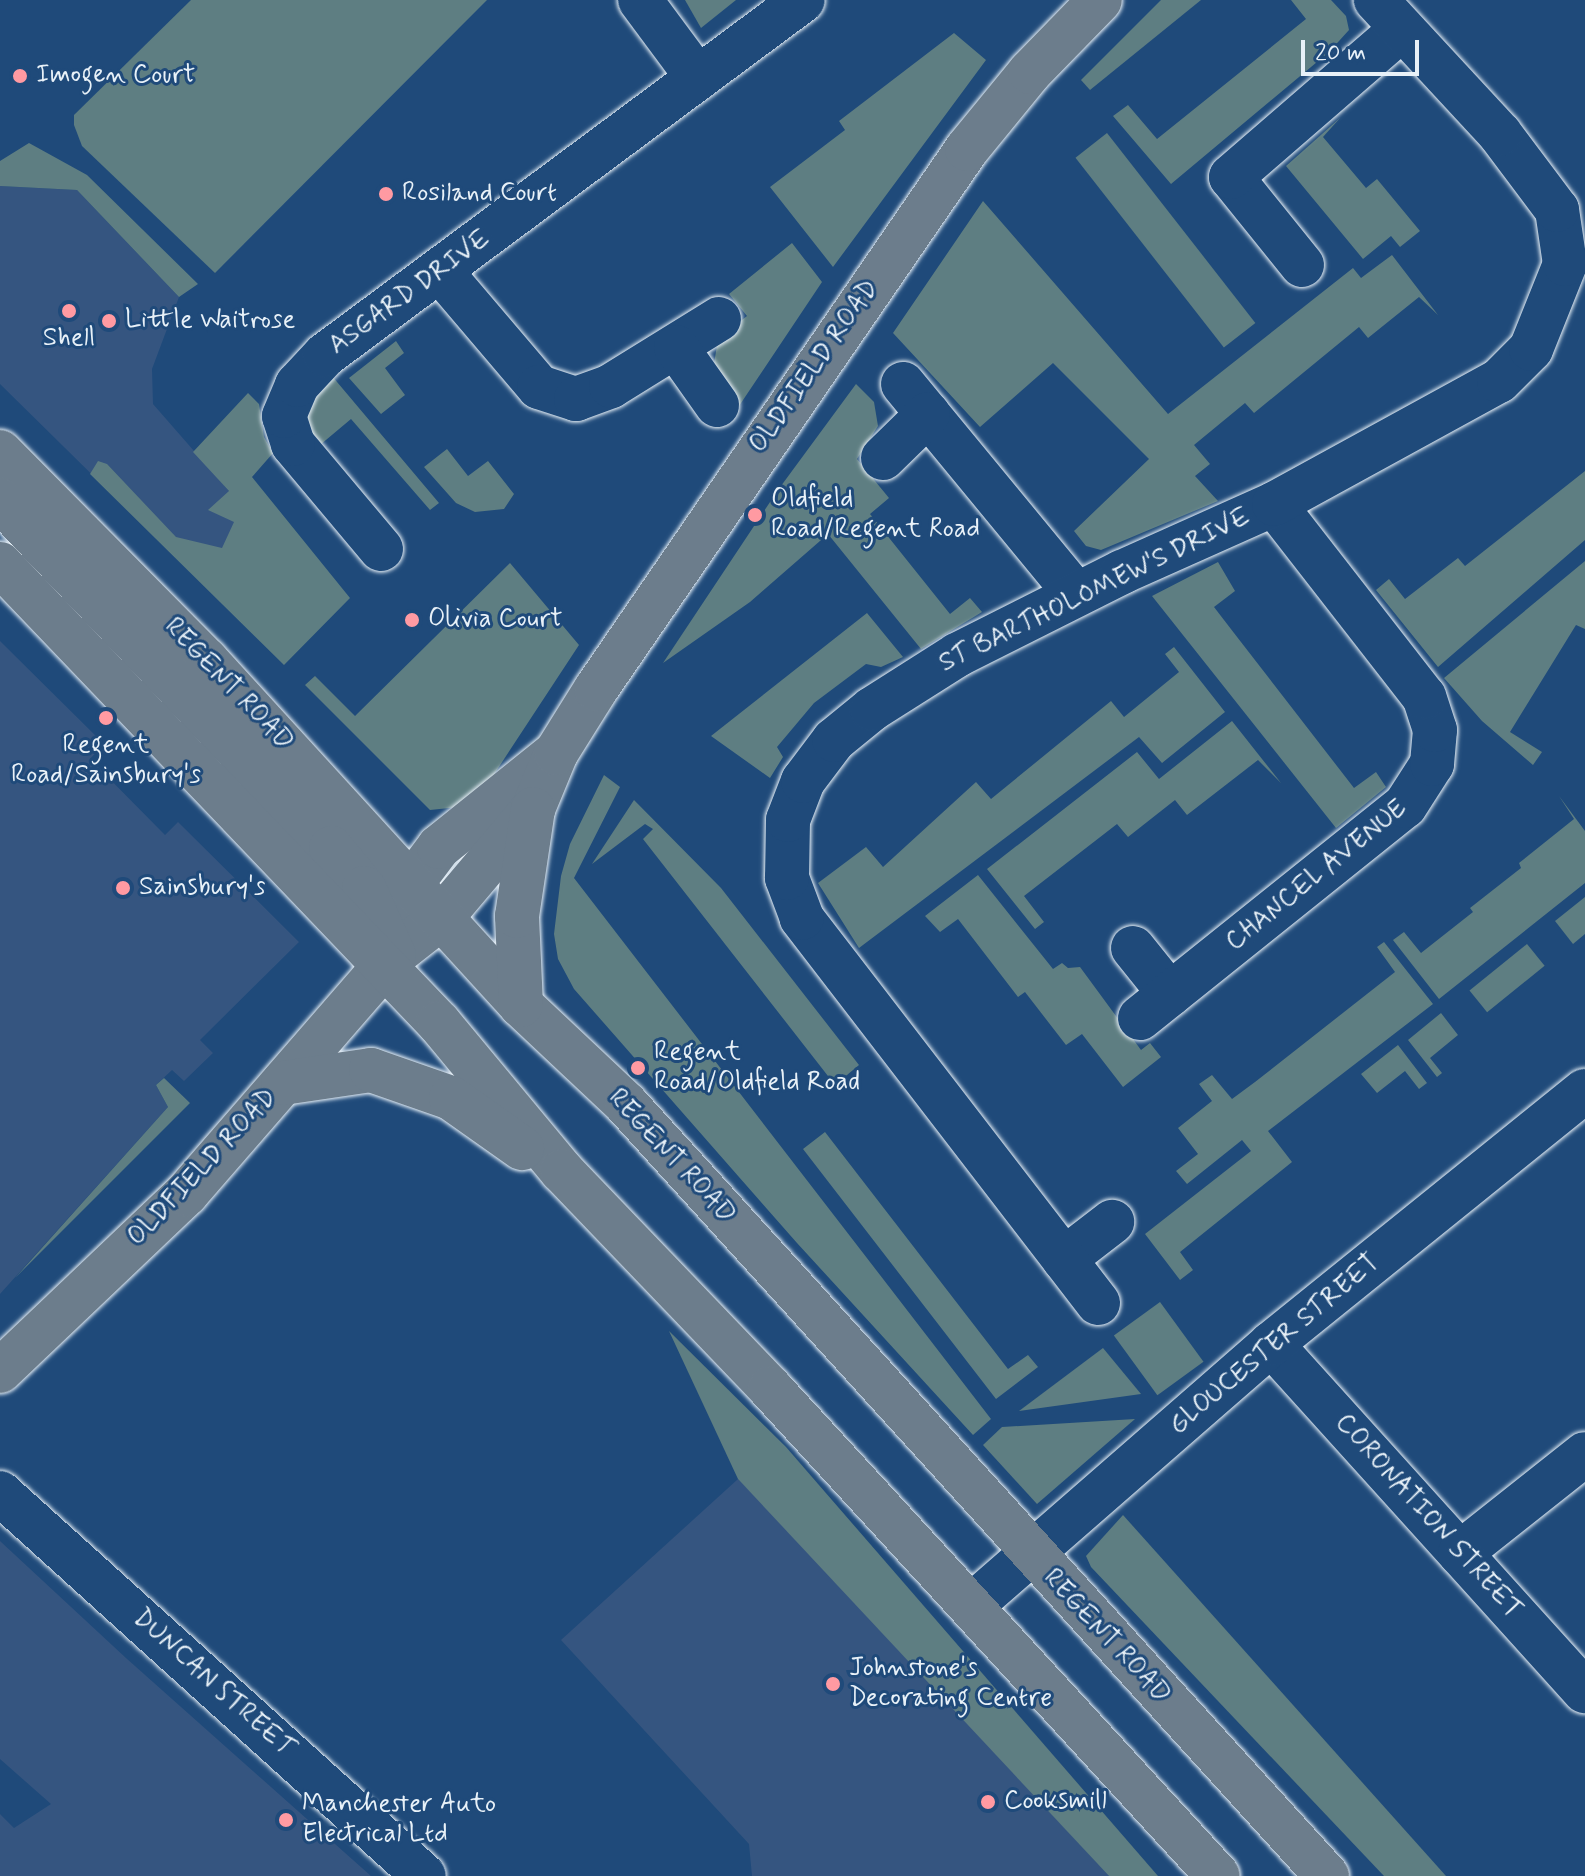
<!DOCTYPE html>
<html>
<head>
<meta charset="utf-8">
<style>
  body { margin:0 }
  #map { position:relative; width:1585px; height:1876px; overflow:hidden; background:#1f4a7a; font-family:Mynerve,sans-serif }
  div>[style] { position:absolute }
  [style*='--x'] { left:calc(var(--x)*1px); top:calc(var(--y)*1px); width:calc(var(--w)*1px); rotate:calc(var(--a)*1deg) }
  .built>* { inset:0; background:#355580 }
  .green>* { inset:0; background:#5e7e82; transform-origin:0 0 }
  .roads { filter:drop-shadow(0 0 2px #e8f1f8) drop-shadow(0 0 2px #e8f1f8) }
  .street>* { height:44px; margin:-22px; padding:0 22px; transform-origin:22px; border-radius:22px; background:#1f4a7a }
  .primary>* { height:44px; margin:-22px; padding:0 22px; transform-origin:22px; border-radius:22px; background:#6c7d8c }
  .highway>* { height:44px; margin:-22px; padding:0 22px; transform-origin:22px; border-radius:22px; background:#6c7d8c }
  .dots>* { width:22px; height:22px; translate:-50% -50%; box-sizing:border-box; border:4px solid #1f4a7a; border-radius:50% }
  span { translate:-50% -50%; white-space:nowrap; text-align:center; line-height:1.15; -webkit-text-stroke:6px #1f4a7a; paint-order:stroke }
  .poi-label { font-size:26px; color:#e8f1f8 }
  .left { translate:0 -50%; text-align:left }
  .street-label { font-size:26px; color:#e8f1f8 }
  .scale { position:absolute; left:1301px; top:40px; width:118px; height:36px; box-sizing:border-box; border:4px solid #e8f1f8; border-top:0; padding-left:10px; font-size:24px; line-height:28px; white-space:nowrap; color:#e8f1f8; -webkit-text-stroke:6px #1f4a7a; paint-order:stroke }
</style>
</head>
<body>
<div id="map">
  <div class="built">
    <i style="clip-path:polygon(0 186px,77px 190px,179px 297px,152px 369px,153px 404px,229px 491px,260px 640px,0 384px)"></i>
    <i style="clip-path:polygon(0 641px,104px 744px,90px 759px,165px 835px,178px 822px,299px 942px,200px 1040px,213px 1053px,184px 1081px,172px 1070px,156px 1085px,168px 1107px,0 1294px)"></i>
    <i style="clip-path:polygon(738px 1479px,811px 1553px,1109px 1876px,752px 1876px,749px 1844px,561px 1640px)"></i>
    <i style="clip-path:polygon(0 1541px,126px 1658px,371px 1876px,0 1876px,0 1814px,14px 1828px,51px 1804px,0 1759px)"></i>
  </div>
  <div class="green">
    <i style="clip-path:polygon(191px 0,487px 0,215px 273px,82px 146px,74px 125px,74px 115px)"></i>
    <i style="clip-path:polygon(685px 0,736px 0,701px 28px)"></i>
    <i style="clip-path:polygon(1161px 0,1201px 0,1090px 90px,1081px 80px)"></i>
    <i style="clip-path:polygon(1291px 0,1331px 0,1346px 16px,1349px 30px,1329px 52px,1171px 184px,1113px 116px,1128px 105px,1157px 139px,1306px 19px)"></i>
    <i style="clip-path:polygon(954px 33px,986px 60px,833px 267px,770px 187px,845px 130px,839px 121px)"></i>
    <i style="clip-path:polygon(1340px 118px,1323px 137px,1366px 188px,1377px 179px,1420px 231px,1400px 247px,1391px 236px,1363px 259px,1286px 166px)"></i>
    <i style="left:1107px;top:133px;width:241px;height:40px;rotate:52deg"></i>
    <i style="clip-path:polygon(29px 143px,87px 175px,198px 284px,179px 297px,77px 190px,0 186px,0 161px)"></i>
    <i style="clip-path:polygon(983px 201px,1168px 414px,1353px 268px,1361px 278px,1392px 255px,1438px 315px,1419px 297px,1368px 338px,1359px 327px,1254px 413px,1245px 403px,1194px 445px,1210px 464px,1195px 476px,1218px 501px,1101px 550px,1086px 546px,1074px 531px,1149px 459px,1053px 363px,980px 427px,893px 333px)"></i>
    <i style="clip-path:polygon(792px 243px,822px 282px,739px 406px,730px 398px,714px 364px,718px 339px,747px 316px,729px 294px)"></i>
    <i style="clip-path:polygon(396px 341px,404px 353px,385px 368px,405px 395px,381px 414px,349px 378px)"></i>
    <i style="clip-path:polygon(332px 376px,439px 503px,430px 510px,351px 419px,320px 445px,305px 425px,308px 395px)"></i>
    <i style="clip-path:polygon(856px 384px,874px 402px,878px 426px,857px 459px,889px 498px,870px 514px,950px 614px,970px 598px,982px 612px,921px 649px,828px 534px,750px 602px,663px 663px,778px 490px)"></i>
    <i style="clip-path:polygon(248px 393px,259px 404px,264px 437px,273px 453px,252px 477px,350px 598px,284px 665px,90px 474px,98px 461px,107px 464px,176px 537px,222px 548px,234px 522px,208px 510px,229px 491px,193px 452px)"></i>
    <i style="clip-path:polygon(447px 449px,468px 476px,488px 461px,514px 494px,504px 509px,475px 512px,456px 503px,424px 467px)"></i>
    <i style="clip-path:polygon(1585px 471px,1585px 540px,1438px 667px,1376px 590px,1389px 579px,1405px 599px,1458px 558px,1465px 566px)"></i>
    <i style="clip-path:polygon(1585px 561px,1585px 629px,1576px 625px,1510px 732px,1542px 752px,1533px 765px,1482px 721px,1444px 678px)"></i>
    <i style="clip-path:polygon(1218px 562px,1235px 591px,1214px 607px,1234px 633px,1354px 788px,1376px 772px,1386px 787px,1336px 828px,1152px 596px)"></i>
    <i style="clip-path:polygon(510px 563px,579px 645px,489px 782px,459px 807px,430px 810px,305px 685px,315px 676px,355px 716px)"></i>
    <i style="clip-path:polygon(867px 613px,903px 657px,881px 667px,866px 664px,814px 703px,777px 747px,783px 757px,770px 778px,711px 736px)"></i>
    <i style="clip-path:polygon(1174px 647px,1225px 712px,1162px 763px,1139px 737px,859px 948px,818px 883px,866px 847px,883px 867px,976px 782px,991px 799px,1111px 701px,1124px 717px,1179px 672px,1165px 654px)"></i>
    <i style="clip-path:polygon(1232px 721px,1281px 783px,1258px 760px,1187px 815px,1175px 800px,1128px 837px,1117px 824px,1024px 896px,1044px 922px,1035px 929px,987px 869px,1137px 752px,1159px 779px)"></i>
    <i style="clip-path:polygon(604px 775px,620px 787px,574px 878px,991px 1419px,973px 1435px,797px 1243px,574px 989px,558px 959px,554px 934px,561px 876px,570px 844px)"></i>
    <i style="clip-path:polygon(1559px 796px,1585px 831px,1585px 883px,1439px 999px,1393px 940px,1404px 932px,1421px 953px,1473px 912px,1470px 908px,1521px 868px,1519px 863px,1574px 819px)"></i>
    <i style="clip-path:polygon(634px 800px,721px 888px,859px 1065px,835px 1085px,643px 839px,653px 829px,645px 824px,592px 864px)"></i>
    <i style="clip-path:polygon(978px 875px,1053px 969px,1062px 963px,1068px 968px,1080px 967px,1141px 1050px,1150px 1043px,1161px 1057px,1123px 1087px,1082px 1034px,1066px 1045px,1025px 992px,1018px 997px,958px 919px,940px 932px,925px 916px)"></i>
    <i style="clip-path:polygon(1585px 897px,1585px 934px,1573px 944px,1555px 921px)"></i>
    <i style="clip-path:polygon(1384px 942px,1433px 1004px,1268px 1131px,1292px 1162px,1180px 1252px,1193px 1270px,1180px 1280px,1145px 1234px,1251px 1151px,1242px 1140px,1187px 1184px,1176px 1171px,1198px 1154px,1178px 1128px,1212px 1101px,1199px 1084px,1212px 1075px,1232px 1099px,1255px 1082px,1395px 972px,1377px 947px)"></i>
    <i style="left:1527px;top:944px;width:28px;height:74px;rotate:51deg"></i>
    <i style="clip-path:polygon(1441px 1013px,1458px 1035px,1430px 1058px,1442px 1073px,1437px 1077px,1408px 1040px)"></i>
    <i style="clip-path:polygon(1398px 1045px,1427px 1083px,1419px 1089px,1405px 1071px,1377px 1093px,1361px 1074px)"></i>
    <i style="clip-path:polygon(164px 1078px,190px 1103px,15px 1278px,168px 1107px,156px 1085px)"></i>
    <i style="clip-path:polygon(825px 1132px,1008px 1369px,1028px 1355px,1038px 1367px,996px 1399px,803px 1149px)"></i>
    <i style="left:1160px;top:1302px;width:74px;height:57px;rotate:54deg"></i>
    <i style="clip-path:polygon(669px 1331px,786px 1447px,1158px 1876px,1109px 1876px,738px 1479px)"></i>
    <i style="clip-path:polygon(1103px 1348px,1141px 1394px,1019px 1411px)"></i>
    <i style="clip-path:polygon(1135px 1419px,1037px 1504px,983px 1445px,1002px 1427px)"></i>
    <i style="clip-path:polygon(1123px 1515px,1446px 1876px,1384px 1876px,1091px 1567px,1086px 1556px)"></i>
  </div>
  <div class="roads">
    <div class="street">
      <i style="--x:640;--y:0;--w:97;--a:53.4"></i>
      <i style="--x:1302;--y:265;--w:113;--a:-128.9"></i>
      <i style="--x:1231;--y:177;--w:226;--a:-40.9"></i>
      <i style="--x:441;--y:272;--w:151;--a:49.6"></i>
      <i style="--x:539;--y:387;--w:39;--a:18"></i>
      <i style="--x:576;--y:399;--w:37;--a:-20"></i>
      <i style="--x:611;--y:386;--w:127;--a:-31.8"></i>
      <i style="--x:676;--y:347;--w:71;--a:54.7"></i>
      <i style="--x:903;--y:384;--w:272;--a:50.5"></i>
      <i style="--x:883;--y:458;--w:63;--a:-44.4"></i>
      <i style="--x:381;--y:549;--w:137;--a:-130"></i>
      <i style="--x:293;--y:444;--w:29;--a:-108"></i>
      <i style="--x:284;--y:416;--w:34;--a:-67"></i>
      <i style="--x:297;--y:385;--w:41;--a:-47"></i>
      <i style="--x:325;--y:355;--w:595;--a:-36.6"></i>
      <i style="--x:1133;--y:948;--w:59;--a:51.2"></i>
      <i style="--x:1140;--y:1018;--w:339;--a:-38.7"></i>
      <i style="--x:1405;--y:806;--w:50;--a:-57.3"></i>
      <i style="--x:1432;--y:764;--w:34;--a:-85"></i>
      <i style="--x:1435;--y:730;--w:35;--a:-108"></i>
      <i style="--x:1424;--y:697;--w:244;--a:-127.9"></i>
      <i style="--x:1064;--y:1259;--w:61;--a:-37.6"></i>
      <i style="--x:1098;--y:1303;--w:486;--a:-127.6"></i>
      <i style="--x:802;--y:918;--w:43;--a:-110.6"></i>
      <i style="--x:787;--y:878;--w:58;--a:-89"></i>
      <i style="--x:788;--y:820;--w:42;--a:-69"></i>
      <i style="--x:803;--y:781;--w:51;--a:-52.9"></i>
      <i style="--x:834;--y:740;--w:49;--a:-39.2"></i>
      <i style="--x:872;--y:709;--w:101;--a:-32.4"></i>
      <i style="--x:957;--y:655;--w:185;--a:-26.7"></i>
      <i style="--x:1122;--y:572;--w:167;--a:-24.1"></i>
      <i style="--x:1274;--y:504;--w:256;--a:-28.7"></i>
      <i style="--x:1499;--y:381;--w:45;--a:-45"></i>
      <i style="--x:1531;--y:349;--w:92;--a:-68.2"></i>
      <i style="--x:1565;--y:264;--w:55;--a:-98.4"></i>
      <i style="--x:1557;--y:210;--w:95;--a:-126.9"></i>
      <i style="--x:1500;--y:134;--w:183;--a:-132.8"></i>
      <i style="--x:1271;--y:1344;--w:468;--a:47.9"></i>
      <i style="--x:0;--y:1493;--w:571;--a:42.09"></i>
      <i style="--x:1460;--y:1553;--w:159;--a:-38.4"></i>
      <i style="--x:971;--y:1606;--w:398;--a:-41.1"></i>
      <i style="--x:1271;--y:1344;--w:403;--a:-38.9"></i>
    </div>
    <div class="primary">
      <i style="--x:402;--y:921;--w:39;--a:-75"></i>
      <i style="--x:412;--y:883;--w:45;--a:-53.1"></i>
      <i style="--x:439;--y:847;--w:150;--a:-38.8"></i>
      <i style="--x:0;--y:1371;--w:257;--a:-43.6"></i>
      <i style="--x:186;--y:1194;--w:317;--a:-49"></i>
      <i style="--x:394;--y:955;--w:60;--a:-38.2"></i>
      <i style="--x:441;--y:918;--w:143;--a:-49.8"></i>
      <i style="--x:533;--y:809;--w:61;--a:-67.7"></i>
      <i style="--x:556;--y:753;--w:75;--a:-58"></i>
      <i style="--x:596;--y:689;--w:655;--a:-55.51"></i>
      <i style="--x:967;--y:149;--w:99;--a:-50.7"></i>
      <i style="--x:1030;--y:72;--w:100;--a:-45.8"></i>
    </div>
    <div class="highway">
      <i style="--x:0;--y:452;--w:293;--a:45.3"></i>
      <i style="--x:206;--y:660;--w:467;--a:47.6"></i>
      <i style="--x:521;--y:1005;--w:144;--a:43.3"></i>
      <i style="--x:626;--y:1104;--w:1043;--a:47.76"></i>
      <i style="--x:0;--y:500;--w:480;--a:46.4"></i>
      <i style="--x:331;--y:848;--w:52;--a:50.5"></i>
      <i style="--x:364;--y:888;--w:73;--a:65.9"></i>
      <i style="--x:0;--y:564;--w:635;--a:46.28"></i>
      <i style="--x:439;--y:1023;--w:192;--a:50.3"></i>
      <i style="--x:562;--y:1171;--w:301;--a:46.2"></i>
      <i style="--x:770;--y:1388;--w:662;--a:47.45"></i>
      <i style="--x:521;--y:1005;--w:89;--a:-92.6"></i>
      <i style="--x:517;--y:916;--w:108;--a:-81.5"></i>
      <i style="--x:283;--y:1083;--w:89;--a:-8.4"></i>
      <i style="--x:371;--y:1070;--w:85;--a:19.3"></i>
      <i style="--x:451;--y:1098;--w:87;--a:35.2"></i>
    </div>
  </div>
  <div class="dots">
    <i style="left:20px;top:76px;background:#ff9aa2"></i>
    <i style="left:386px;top:194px;background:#ff9aa2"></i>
    <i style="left:69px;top:311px;background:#ff9aa2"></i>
    <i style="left:109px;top:321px;background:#ff9aa2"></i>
    <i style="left:755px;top:515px;background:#ff9aa2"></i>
    <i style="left:412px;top:620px;background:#ff9aa2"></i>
    <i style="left:106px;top:718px;background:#ff9aa2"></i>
    <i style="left:123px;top:888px;background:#ff9aa2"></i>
    <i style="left:638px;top:1068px;background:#ff9aa2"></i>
    <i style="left:833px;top:1684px;background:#ff9aa2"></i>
    <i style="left:988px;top:1802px;background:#ff9aa2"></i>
    <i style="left:286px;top:1820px;background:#ff9aa2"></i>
  </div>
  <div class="poi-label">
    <span class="left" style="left:36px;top:76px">Imogen Court</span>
    <span class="left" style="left:402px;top:194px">Rosiland Court</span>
    <span class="left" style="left:125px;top:321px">Little Waitrose</span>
    <span style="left:69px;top:339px">Shell</span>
    <span class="left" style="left:771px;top:515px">Oldfield<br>Road/Regent Road</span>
    <span class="left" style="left:428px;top:620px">Olivia Court</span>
    <span style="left:106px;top:761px">Regent<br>Road/Sainsbury's</span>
    <span class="left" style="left:139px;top:888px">Sainsbury's</span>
    <span class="left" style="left:654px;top:1068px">Regent<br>Road/Oldfield Road</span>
    <span class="left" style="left:849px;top:1684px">Johnstone's<br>Decorating Centre</span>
    <span class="left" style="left:1004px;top:1802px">Cooksmill</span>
    <span class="left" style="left:302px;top:1820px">Manchester Auto<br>Electrical Ltd</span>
  </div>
  <div class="street-label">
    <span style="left:410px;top:293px;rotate:-36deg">ASGARD DRIVE</span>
    <span style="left:815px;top:367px;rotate:-55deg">OLDFIELD ROAD</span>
    <span style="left:1095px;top:591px;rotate:-26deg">ST BARTHOLOMEW'S DRIVE</span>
    <span style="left:228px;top:685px;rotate:46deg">REGENT ROAD</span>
    <span style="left:1317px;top:876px;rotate:-39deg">CHANCEL AVENUE</span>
    <span style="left:671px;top:1157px;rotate:47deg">REGENT ROAD</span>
    <span style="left:203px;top:1168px;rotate:-47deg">OLDFIELD ROAD</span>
    <span style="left:1275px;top:1345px;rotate:-40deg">GLOUCESTER STREET</span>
    <span style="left:1428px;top:1517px;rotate:48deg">CORONATION STREET</span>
    <span style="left:1106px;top:1637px;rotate:47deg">REGENT ROAD</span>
    <span style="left:213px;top:1684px;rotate:42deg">DUNCAN STREET</span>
  </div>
  <div class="scale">20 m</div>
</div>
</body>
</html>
